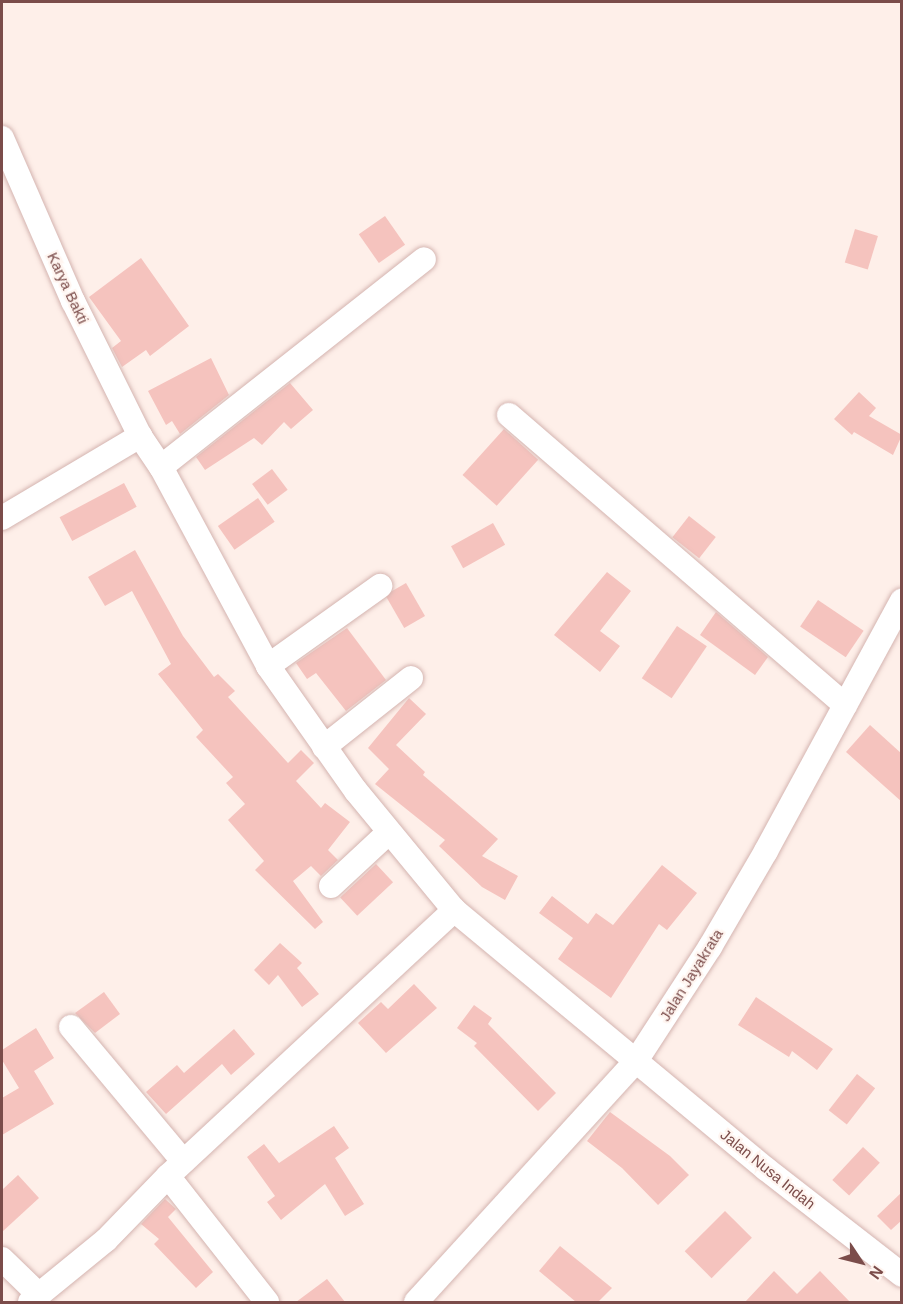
<!DOCTYPE html>
<html>
<head>
<meta charset="utf-8">
<style>
  body { margin:0 }
  #map { position:relative; width:903px; height:1304px; overflow:hidden; background:#feefe9; font-family:Arial,sans-serif }
  div>[style] { position:absolute }
  [style*='--x'] { left:calc(var(--x)*1px); top:calc(var(--y)*1px); width:calc(var(--w)*1px); rotate:calc(var(--a)*1deg) }
  .building>* { inset:0; background:#f5c3be; transform-origin:0 0 }
  .roads { filter:drop-shadow(0 0 2px #d4b4b0) drop-shadow(0 0 2px #d4b4b0) }
  .minor>* { height:24px; margin:-12px; padding:0 12px; transform-origin:12px; border-radius:12px; background:#fff }
  span { translate:-50% -50%; white-space:nowrap; text-align:center; line-height:1.15; -webkit-text-stroke:4.5px #fff5f0; paint-order:stroke }
  .street-label { font-size:15px; color:#7b4c4a }
  .frame { position:absolute; inset:0; border:3px solid #7b4c4a; pointer-events:none }
  .north { position:absolute; left:831px; top:1232px; width:60px; height:60px; -webkit-text-stroke:4px #fff5f0; paint-order:stroke; rotate:125deg; font-size:16px; font-weight:700; line-height:24px; text-align:center; color:#7b4c4a }
  .north::after { content:''; display:block; margin:auto; width:21px; height:27px; background:#7b4c4a; clip-path:polygon(50% 0,100% 100%,50% 72%,0 100%) }
</style>
</head>
<body>
<div id="map">
  <div class="building">
    <i style="left:385px;top:216px;width:35px;height:32px;rotate:55deg"></i>
    <i style="left:855px;top:229px;width:24px;height:35px;rotate:17deg"></i>
    <i style="clip-path:polygon(141px 258px,189px 326px,150px 356px,146px 350px,122px 367px,112px 348px,121px 341px,89px 297px)"></i>
    <i style="clip-path:polygon(211px 358px,229px 395px,180px 434px,172px 421px,166px 425px,148px 391px)"></i>
    <i style="clip-path:polygon(290px 383px,313px 410px,291px 429px,284px 422px,262px 445px,254px 438px,205px 470px,196px 457px)"></i>
    <i style="clip-path:polygon(859px 392px,876px 408px,869px 416px,902px 435px,893px 455px,854px 432px,852px 435px,834px 419px)"></i>
    <i style="left:504px;top:429px;width:46px;height:62px;rotate:42deg"></i>
    <i style="left:272px;top:469px;width:26px;height:25px;rotate:53deg"></i>
    <i style="left:124px;top:483px;width:27px;height:73px;rotate:62deg"></i>
    <i style="left:258px;top:498px;width:29px;height:49px;rotate:55deg"></i>
    <i style="left:689px;top:516px;width:34px;height:27px;rotate:38deg"></i>
    <i style="left:493px;top:523px;width:25px;height:48px;rotate:61deg"></i>
    <i style="clip-path:polygon(135px 550px,183px 636px,214px 677px,218px 674px,235px 691px,228px 697px,288px 763px,301px 750px,314px 763px,296px 781px,321px 808px,325px 803px,350px 822px,328px 850px,338px 860px,321px 876px,311px 866px,293px 881px,323px 922px,315px 929px,255px 870px,264px 861px,228px 820px,245px 804px,226px 783px,233px 777px,196px 737px,203px 730px,158px 674px,171px 664px,132px 591px,105px 606px,88px 577px)"></i>
    <i style="clip-path:polygon(607px 572px,631px 591px,600px 631px,620px 646px,600px 672px,554px 635px)"></i>
    <i style="left:406px;top:583px;width:38px;height:24px;rotate:60deg"></i>
    <i style="left:818px;top:600px;width:55px;height:32px;rotate:34deg"></i>
    <i style="clip-path:polygon(716px 612px,768px 657px,755px 675px,700px 635px)"></i>
    <i style="left:677px;top:626px;width:36px;height:63px;rotate:34deg"></i>
    <i style="clip-path:polygon(347px 628px,386px 680px,346px 711px,316px 673px,307px 679px,296px 663px)"></i>
    <i style="clip-path:polygon(409px 698px,426px 714px,396px 745px,425px 772px,423px 775px,498px 839px,482px 856px,518px 876px,505px 900px,482px 887px,439px 846px,445px 840px,375px 784px,389px 769px,368px 748px)"></i>
    <i style="clip-path:polygon(870px 725px,902px 754px,902px 802px,846px 752px)"></i>
    <i style="left:376px;top:864px;width:25px;height:49px;rotate:47deg"></i>
    <i style="clip-path:polygon(662px 865px,697px 893px,667px 930px,659px 924px,611px 998px,558px 959px,573px 938px,539px 913px,552px 896px,588px 924px,596px 913px,613px 925px)"></i>
    <i style="clip-path:polygon(280px 943px,302px 963px,297px 968px,319px 994px,302px 1007px,278px 975px,269px 985px,254px 970px)"></i>
    <i style="clip-path:polygon(414px 984px,437px 1008px,386px 1053px,358px 1023px,381px 1002px,388px 1009px)"></i>
    <i style="clip-path:polygon(104px 992px,120px 1014px,95px 1033px,75px 1013px)"></i>
    <i style="clip-path:polygon(756px 997px,833px 1049px,817px 1070px,792px 1051px,789px 1057px,738px 1025px)"></i>
    <i style="clip-path:polygon(474px 1005px,492px 1018px,488px 1024px,556px 1093px,538px 1111px,474px 1046px,477px 1043px,457px 1028px)"></i>
    <i style="clip-path:polygon(36px 1028px,54px 1058px,34px 1071px,54px 1104px,2px 1135px,2px 1098px,19px 1088px,2px 1060px,2px 1050px)"></i>
    <i style="clip-path:polygon(234px 1029px,255px 1054px,231px 1075px,222px 1064px,166px 1114px,146px 1092px,177px 1065px,184px 1073px)"></i>
    <i style="left:857px;top:1074px;width:23px;height:46px;rotate:38deg"></i>
    <i style="clip-path:polygon(610px 1112px,670px 1156px,689px 1175px,658px 1205px,622px 1168px,587px 1141px)"></i>
    <i style="clip-path:polygon(334px 1126px,349px 1148px,335px 1158px,364px 1204px,345px 1216px,325px 1184px,281px 1220px,267px 1202px,275px 1196px,247px 1157px,264px 1144px,279px 1163px)"></i>
    <i style="left:863px;top:1147px;width:23px;height:45px;rotate:43deg"></i>
    <i style="clip-path:polygon(18px 1175px,39px 1198px,2px 1232px,2px 1190px)"></i>
    <i style="clip-path:polygon(902px 1192px,902px 1220px,891px 1230px,877px 1216px)"></i>
    <i style="clip-path:polygon(165px 1199px,176px 1209px,168px 1217px,213px 1272px,196px 1288px,154px 1244px,159px 1239px,141px 1224px)"></i>
    <i style="left:725px;top:1211px;width:38px;height:57px;rotate:45deg"></i>
    <i style="clip-path:polygon(560px 1246px,612px 1288px,598px 1302px,576px 1302px,539px 1271px)"></i>
    <i style="clip-path:polygon(774px 1271px,797px 1294px,820px 1271px,850px 1302px,745px 1302px)"></i>
    <i style="clip-path:polygon(327px 1279px,345px 1302px,296px 1302px)"></i>
  </div>
  <div class="roads">
    <div class="minor">
      <i style="--x:2;--y:138;--w:178;--a:66.5"></i>
      <i style="--x:73;--y:301;--w:151;--a:63.6"></i>
      <i style="--x:509;--y:415;--w:444;--a:40.8"></i>
      <i style="--x:161;--y:467;--w:335;--a:-38.3"></i>
      <i style="--x:2;--y:518;--w:161;--a:-30.7"></i>
      <i style="--x:140;--y:436;--w:37;--a:56"></i>
      <i style="--x:161;--y:467;--w:226;--a:61.7"></i>
      <i style="--x:268;--y:666;--w:153;--a:54.9"></i>
      <i style="--x:356;--y:791;--w:154;--a:50.5"></i>
      <i style="--x:454;--y:910;--w:405;--a:39.7"></i>
      <i style="--x:766;--y:1169;--w:172;--a:37.9"></i>
      <i style="--x:268;--y:666;--w:138;--a:-35.5"></i>
      <i style="--x:324;--y:747;--w:111;--a:-38.4"></i>
      <i style="--x:331;--y:886;--w:78;--a:-42.9"></i>
      <i style="--x:71;--y:1027;--w:175;--a:50.1"></i>
      <i style="--x:2;--y:1259;--w:49;--a:44.2"></i>
      <i style="--x:30;--y:1302;--w:98;--a:-39.2"></i>
      <i style="--x:106;--y:1240;--w:89;--a:-45.9"></i>
      <i style="--x:267;--y:1302;--w:160;--a:-128.2"></i>
      <i style="--x:168;--y:1176;--w:391;--a:-42.9"></i>
      <i style="--x:416;--y:1302;--w:326;--a:-47.6"></i>
      <i style="--x:636;--y:1061;--w:136;--a:-57"></i>
      <i style="--x:710;--y:947;--w:111;--a:-59.7"></i>
      <i style="--x:766;--y:851;--w:285;--a:-61.5"></i>
    </div>
  </div>
  <div class="street-label">
    <span style="left:68px;top:288px;rotate:65deg">Karya Bakti</span>
    <span style="left:691px;top:975px;rotate:-58deg">Jalan Jayakrata</span>
    <span style="left:768px;top:1169px;rotate:39deg">Jalan Nusa Indah</span>
  </div>
  <div class="frame"></div>
  <div class="north">N</div>
</div>
</body>
</html>
